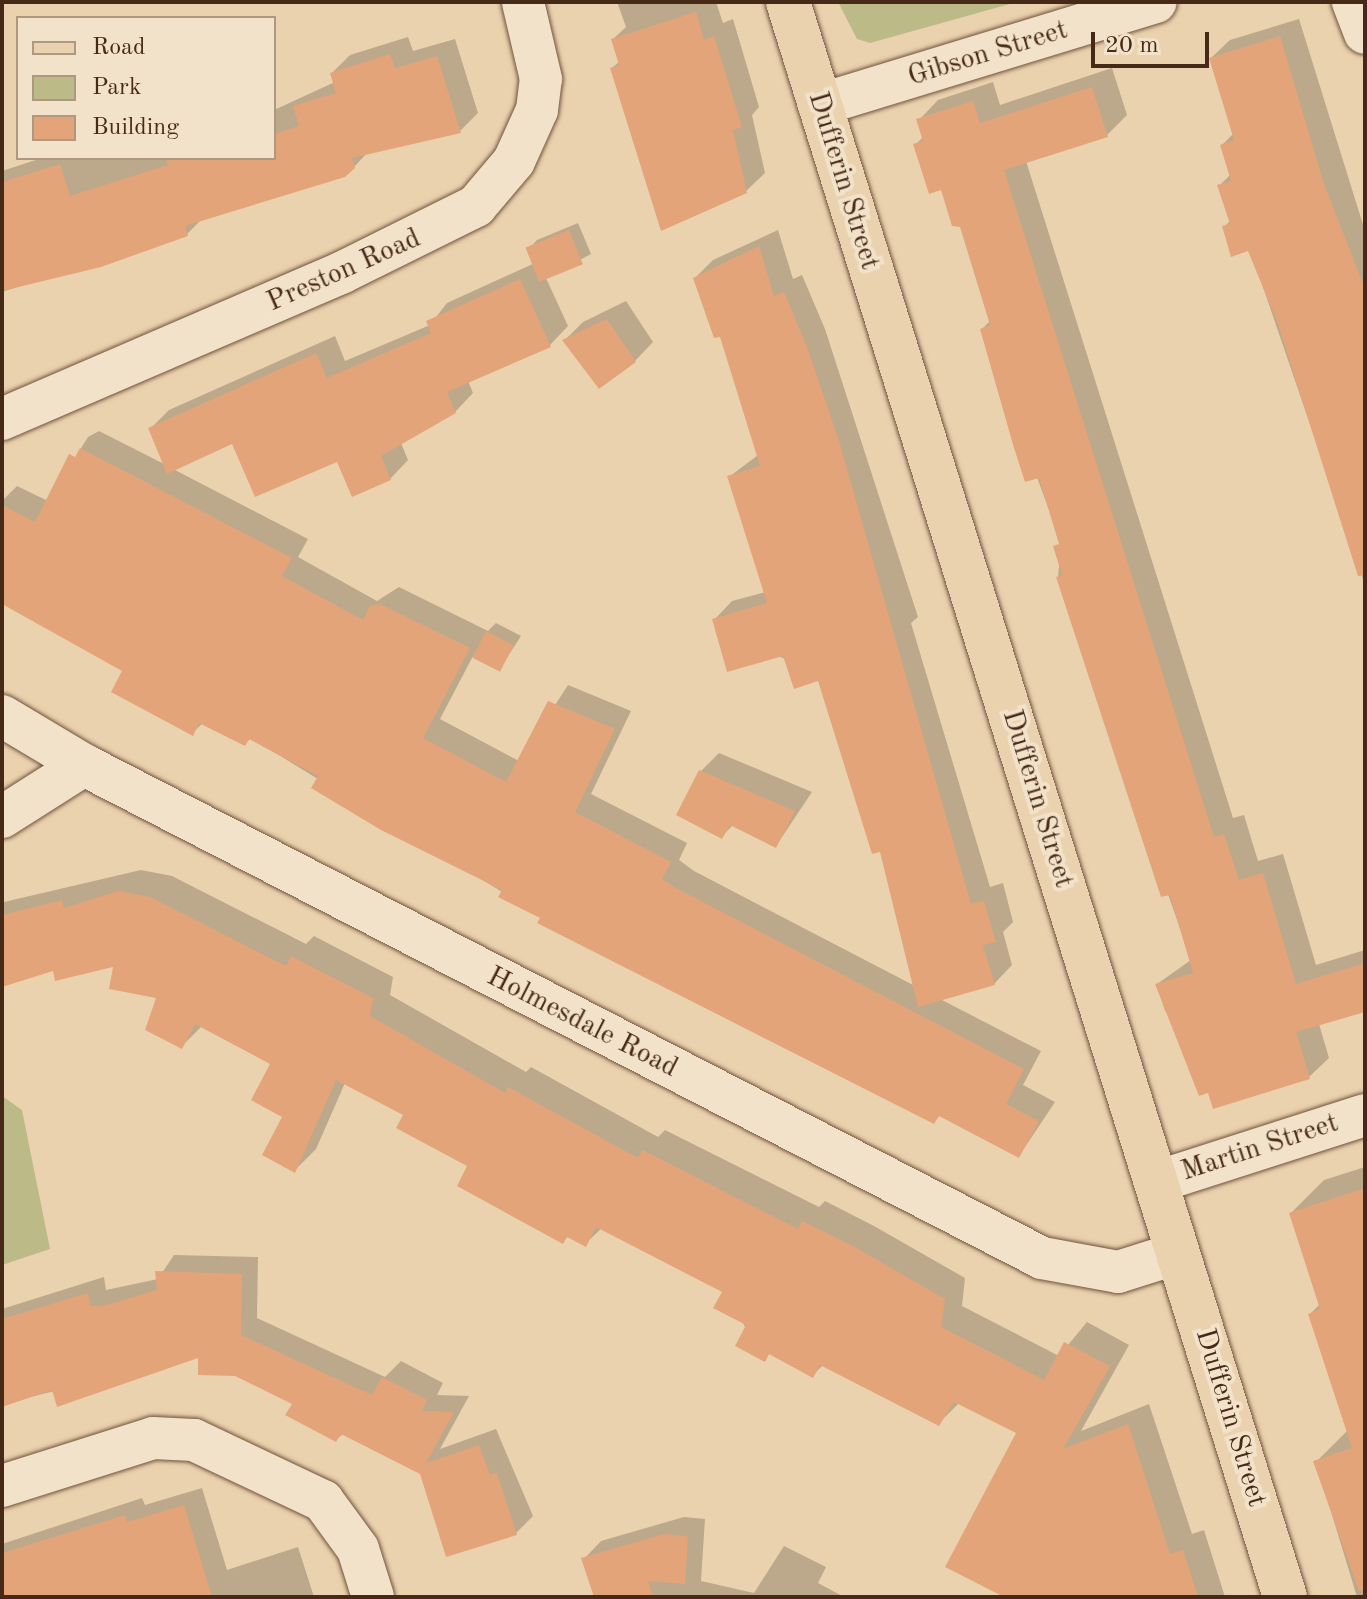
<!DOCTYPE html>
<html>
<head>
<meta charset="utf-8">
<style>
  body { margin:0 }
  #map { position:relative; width:1367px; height:1599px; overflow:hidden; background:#ebd2ae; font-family:"Old Standard TT",serif }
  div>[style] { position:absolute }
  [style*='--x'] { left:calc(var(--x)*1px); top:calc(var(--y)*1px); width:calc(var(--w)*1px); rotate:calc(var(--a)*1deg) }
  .green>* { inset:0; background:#bcbb88 }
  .shadow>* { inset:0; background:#0003 }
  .building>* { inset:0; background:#e4a47a; transform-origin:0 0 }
  .roads { filter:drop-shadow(0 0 2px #70533d) drop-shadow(0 0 2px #70533d) }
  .minor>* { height:42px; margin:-21px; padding:0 21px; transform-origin:21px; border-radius:21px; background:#f2e2ca }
  .major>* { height:44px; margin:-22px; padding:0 22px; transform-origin:22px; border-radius:22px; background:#ebd2ae }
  span { translate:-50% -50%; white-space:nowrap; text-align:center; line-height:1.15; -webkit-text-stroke:8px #f2e2ca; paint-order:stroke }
  .street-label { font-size:28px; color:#472917 }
  .frame { position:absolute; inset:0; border:4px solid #472917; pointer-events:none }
  .legend { position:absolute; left:16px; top:16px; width:260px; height:144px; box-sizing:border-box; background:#f2e2ca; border:2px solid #ae9882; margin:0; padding:10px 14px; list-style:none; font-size:24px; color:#472917 }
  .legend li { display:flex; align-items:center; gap:16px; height:40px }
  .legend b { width:40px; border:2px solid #ae9882 }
  .scale { position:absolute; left:1091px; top:32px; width:118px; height:36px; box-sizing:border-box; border:4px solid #472917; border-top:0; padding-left:10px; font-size:24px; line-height:28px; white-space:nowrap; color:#472917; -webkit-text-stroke:6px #f2e2ca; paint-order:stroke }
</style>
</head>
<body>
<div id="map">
  <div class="green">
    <i style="clip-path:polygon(838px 2px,1017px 2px,870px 43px,857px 39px)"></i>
    <i style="clip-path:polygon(2px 1096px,22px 1110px,50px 1249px,2px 1265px)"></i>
  </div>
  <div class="shadow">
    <i style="clip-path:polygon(617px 2px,716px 2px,723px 23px,733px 19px,759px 107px,752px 115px,765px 173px,746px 191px,612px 68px,620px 61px,613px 39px,626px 27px)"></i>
    <i style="clip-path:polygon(1299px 19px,1365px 231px,1365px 585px,1250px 249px,1224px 227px,1231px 220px,1220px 185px,1231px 174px,1222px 145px,1234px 133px,1211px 58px,1230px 40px)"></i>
    <i style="clip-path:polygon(408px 37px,413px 51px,455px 39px,478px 113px,460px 131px,368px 152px,354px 167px,202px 219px,187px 234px,2px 292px,2px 171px,42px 158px,274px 158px,274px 110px,335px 82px,332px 73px,350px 55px)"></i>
    <i style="clip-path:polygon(1112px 68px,1127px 115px,1107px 135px,1026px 161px,1233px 818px,1244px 815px,1258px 861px,1283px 854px,1316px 965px,1365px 950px,1365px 1010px,1319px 1024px,1329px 1058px,1309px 1077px,1165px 1011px,1157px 984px,1191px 960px,1058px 578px,1061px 542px,982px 329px,991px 320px,961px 221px,915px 145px,924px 136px,919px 120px,938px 100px,993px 82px,1000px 105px)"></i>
    <i style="clip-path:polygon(578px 223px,591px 254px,546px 278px,568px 326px,550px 345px,468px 381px,473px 393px,455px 412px,401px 443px,408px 460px,390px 479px,339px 459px,233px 442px,173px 469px,308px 539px,298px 557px,377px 601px,399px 587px,488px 631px,496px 623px,521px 636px,499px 670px,473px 656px,440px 719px,519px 761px,568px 685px,631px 711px,591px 794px,687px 843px,679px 860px,694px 871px,915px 986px,882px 849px,819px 678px,714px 620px,732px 601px,766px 592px,729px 477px,758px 455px,721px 334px,695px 278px,713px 260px,778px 230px,793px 279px,802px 275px,825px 329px,918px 617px,911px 623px,990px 887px,1003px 883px,1013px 922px,1003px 932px,1012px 965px,994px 984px,940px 999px,1041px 1051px,1023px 1085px,1055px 1102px,1019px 1156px,941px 1114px,934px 1122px,543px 917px,251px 738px,245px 744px,203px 723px,192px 733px,124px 670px,2px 598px,2px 501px,17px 486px,48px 501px,88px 437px,99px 431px,166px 465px,151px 428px,169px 410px,335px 336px,345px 361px,430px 325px,447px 303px,535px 263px,529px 249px,537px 240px)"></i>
    <i style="clip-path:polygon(626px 301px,653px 342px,635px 361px,565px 340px,583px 322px)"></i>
    <i style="clip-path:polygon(719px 753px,812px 792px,776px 846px,733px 825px,722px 836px,701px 771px)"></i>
    <i style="clip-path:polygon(141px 870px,172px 876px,306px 944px,314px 936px,393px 977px,390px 995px,526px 1072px,531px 1067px,658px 1137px,665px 1130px,819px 1207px,825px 1201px,874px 1226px,965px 1278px,962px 1306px,1059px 1356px,1087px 1322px,1129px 1345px,1081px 1431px,1149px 1404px,1192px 1534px,1204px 1530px,1225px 1597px,1008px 1597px,1018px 1433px,960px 1402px,938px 1424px,823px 1365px,812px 1376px,771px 1352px,764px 1359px,724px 1291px,602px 1228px,585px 1244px,568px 1236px,563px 1241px,405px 1114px,345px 1083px,316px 1149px,295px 1170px,273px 1063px,202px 1026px,182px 1046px,159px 996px,115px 965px,54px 968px,2px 982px,4px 902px)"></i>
    <i style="clip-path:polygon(1365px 1167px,1365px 1597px,1357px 1597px,1316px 1462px,1348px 1430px,1310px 1314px,1320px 1304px,1291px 1213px,1324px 1180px)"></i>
    <i style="clip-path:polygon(174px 1255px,258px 1257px,257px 1318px,385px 1377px,401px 1361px,443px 1383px,437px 1395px,469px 1396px,440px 1449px,496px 1429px,533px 1516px,516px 1533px,422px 1473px,344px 1433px,336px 1440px,294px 1403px,200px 1355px,2px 1404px,2px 1309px,104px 1277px,106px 1290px,158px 1279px)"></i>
    <i style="clip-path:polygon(202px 1488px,227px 1570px,298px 1547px,314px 1597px,2px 1597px,2px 1544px,142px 1498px,145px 1505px)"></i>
    <i style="clip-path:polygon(684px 1517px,705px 1519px,701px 1581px,754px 1593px,784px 1546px,826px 1567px,818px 1583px,844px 1597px,596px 1597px,584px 1559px,601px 1541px)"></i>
  </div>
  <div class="building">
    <i style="clip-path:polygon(696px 12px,704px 40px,714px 36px,742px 127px,733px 130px,747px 193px,661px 231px,610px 68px,619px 65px,611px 39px)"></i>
    <i style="clip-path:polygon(1280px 36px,1324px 184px,1365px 289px,1365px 575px,1358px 576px,1278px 324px,1248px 251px,1231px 257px,1222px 226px,1230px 224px,1217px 185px,1231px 181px,1220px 145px,1234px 140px,1209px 58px)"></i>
    <i style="clip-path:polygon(390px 54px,395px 68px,437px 56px,461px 133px,352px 158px,355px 168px,345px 177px,185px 226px,188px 236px,101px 267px,2px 291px,2px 182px,60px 164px,70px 196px,168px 165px,166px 158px,274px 158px,274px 134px,299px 126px,293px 106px,336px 93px,330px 73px)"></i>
    <i style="clip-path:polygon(1092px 87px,1108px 137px,1004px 170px,1214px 837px,1224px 834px,1239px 880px,1263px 873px,1296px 984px,1365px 963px,1365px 1012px,1296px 1032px,1310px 1079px,1213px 1109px,1208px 1093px,1199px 1096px,1155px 984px,1193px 973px,1170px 895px,1161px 897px,1056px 577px,1062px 575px,1053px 546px,1059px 544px,1039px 478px,1025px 482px,1014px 448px,980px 329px,990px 325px,960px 227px,952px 226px,941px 190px,929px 194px,913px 144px,923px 141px,916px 119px,973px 101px,980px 123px)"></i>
    <i style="left:569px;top:230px;width:37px;height:47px;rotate:68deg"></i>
    <i style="clip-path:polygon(759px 246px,774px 296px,784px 292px,807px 347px,839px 441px,971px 904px,984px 901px,996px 942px,983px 945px,995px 985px,918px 1007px,880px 852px,872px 854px,818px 681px,794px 689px,783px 656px,727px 672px,712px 619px,767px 603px,727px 476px,760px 466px,720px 337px,714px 338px,693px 278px)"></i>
    <i style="clip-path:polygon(520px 279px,551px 347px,447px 392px,456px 413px,381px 456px,391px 480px,352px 497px,337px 462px,255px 497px,232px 444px,167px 474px,148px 428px,316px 353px,327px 378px,431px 333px,426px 321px)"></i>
    <i style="clip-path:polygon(607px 319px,636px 362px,599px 389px,562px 340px)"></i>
    <i style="clip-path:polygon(80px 448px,292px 558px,282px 576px,363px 620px,370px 606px,380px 604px,470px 648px,423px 738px,506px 782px,548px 701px,615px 729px,575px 812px,671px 862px,662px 879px,676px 888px,1024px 1069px,1006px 1104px,1039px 1121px,1019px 1158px,939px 1116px,934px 1124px,537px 923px,540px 918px,498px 897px,502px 890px,381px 830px,311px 788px,318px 776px,249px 739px,245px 746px,199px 723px,193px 736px,111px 692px,122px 671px,2px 604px,2px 505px,35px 522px,69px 454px,75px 457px)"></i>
    <i style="left:486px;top:631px;width:31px;height:30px;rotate:27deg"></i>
    <i style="clip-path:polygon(699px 770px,795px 811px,776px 848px,730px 825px,722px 839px,676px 815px)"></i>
    <i style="clip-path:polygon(118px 891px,150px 897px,286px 966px,291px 956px,373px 998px,370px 1016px,505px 1093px,508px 1087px,638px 1158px,642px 1150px,798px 1229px,802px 1221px,853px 1246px,945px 1299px,941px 1327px,1044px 1380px,1064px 1342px,1110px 1366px,1063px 1449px,1128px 1424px,1170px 1554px,1183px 1550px,1198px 1597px,1004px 1597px,945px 1567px,1016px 1433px,954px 1402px,939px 1426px,820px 1365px,813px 1378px,769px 1354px,765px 1362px,735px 1346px,746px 1325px,713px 1308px,722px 1292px,596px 1227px,586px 1247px,567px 1237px,563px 1244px,457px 1186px,467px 1166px,396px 1128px,403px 1115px,336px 1080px,295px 1173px,262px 1155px,282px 1117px,251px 1100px,270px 1064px,195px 1024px,182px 1049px,145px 1030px,156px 998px,109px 989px,113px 967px,55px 981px,53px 971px,2px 987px,2px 915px,62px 900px,64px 908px)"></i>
    <i style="clip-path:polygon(1365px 1188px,1365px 1590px,1359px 1591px,1313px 1461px,1352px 1448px,1308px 1314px,1320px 1309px,1289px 1213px)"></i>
    <i style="clip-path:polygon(155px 1271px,242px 1274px,241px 1335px,372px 1395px,382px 1377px,427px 1400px,422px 1411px,454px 1412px,426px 1463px,479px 1445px,490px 1475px,497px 1473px,517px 1535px,446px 1557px,420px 1474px,341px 1434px,336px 1442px,285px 1415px,292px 1404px,235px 1376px,198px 1375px,198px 1358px,57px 1407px,52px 1390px,2px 1407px,2px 1319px,88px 1293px,90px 1306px,103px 1306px,157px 1290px)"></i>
    <i style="clip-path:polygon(184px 1505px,212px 1597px,2px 1597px,2px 1553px,125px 1515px,127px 1522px)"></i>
    <i style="clip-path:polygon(665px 1534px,688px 1536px,685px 1584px,648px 1581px,653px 1597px,594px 1597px,581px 1558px)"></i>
  </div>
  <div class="roads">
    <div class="minor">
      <i style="--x:1353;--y:2;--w:33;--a:69"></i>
      <i style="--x:819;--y:105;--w:352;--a:-17"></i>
      <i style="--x:2;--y:419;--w:369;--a:-23.3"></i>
      <i style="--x:341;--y:273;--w:151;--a:-26.4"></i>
      <i style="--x:476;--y:206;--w:59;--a:-49.8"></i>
      <i style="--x:514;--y:161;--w:56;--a:-65.7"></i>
      <i style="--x:537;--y:110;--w:31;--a:-83"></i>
      <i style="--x:541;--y:79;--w:79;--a:-103.2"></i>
      <i style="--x:2;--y:716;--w:96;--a:30.9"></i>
      <i style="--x:84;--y:765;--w:1077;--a:27.23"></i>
      <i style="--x:1042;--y:1258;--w:77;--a:10.4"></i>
      <i style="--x:1118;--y:1272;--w:63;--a:-17.6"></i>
      <i style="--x:2;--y:817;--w:97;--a:-32.4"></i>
      <i style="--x:1156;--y:1182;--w:219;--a:-17.8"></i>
      <i style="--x:2;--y:1486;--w:158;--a:-17.6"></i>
      <i style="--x:153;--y:1438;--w:41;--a:2.8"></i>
      <i style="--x:194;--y:1440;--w:143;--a:25.3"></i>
      <i style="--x:323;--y:1501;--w:59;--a:53.9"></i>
      <i style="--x:358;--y:1549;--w:50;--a:72.6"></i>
    </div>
    <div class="major">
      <i style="--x:788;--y:2;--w:1671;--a:72.69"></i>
    </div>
  </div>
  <div class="street-label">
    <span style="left:988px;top:54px;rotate:-17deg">Gibson Street</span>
    <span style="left:843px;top:181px;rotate:73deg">Dufferin Street</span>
    <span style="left:344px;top:271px;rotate:-24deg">Preston Road</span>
    <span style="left:1037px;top:799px;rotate:73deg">Dufferin Street</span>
    <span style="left:582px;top:1023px;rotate:27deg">Holmesdale Road</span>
    <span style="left:1260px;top:1148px;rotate:-18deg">Martin Street</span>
    <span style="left:1230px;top:1418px;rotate:73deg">Dufferin Street</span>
  </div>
  <div class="frame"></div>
  <ul class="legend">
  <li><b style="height:10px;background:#ebd2ae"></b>Road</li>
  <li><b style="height:22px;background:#bcbb88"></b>Park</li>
  <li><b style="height:22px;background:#e4a47a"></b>Building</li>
  </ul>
  <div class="scale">20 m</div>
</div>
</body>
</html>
